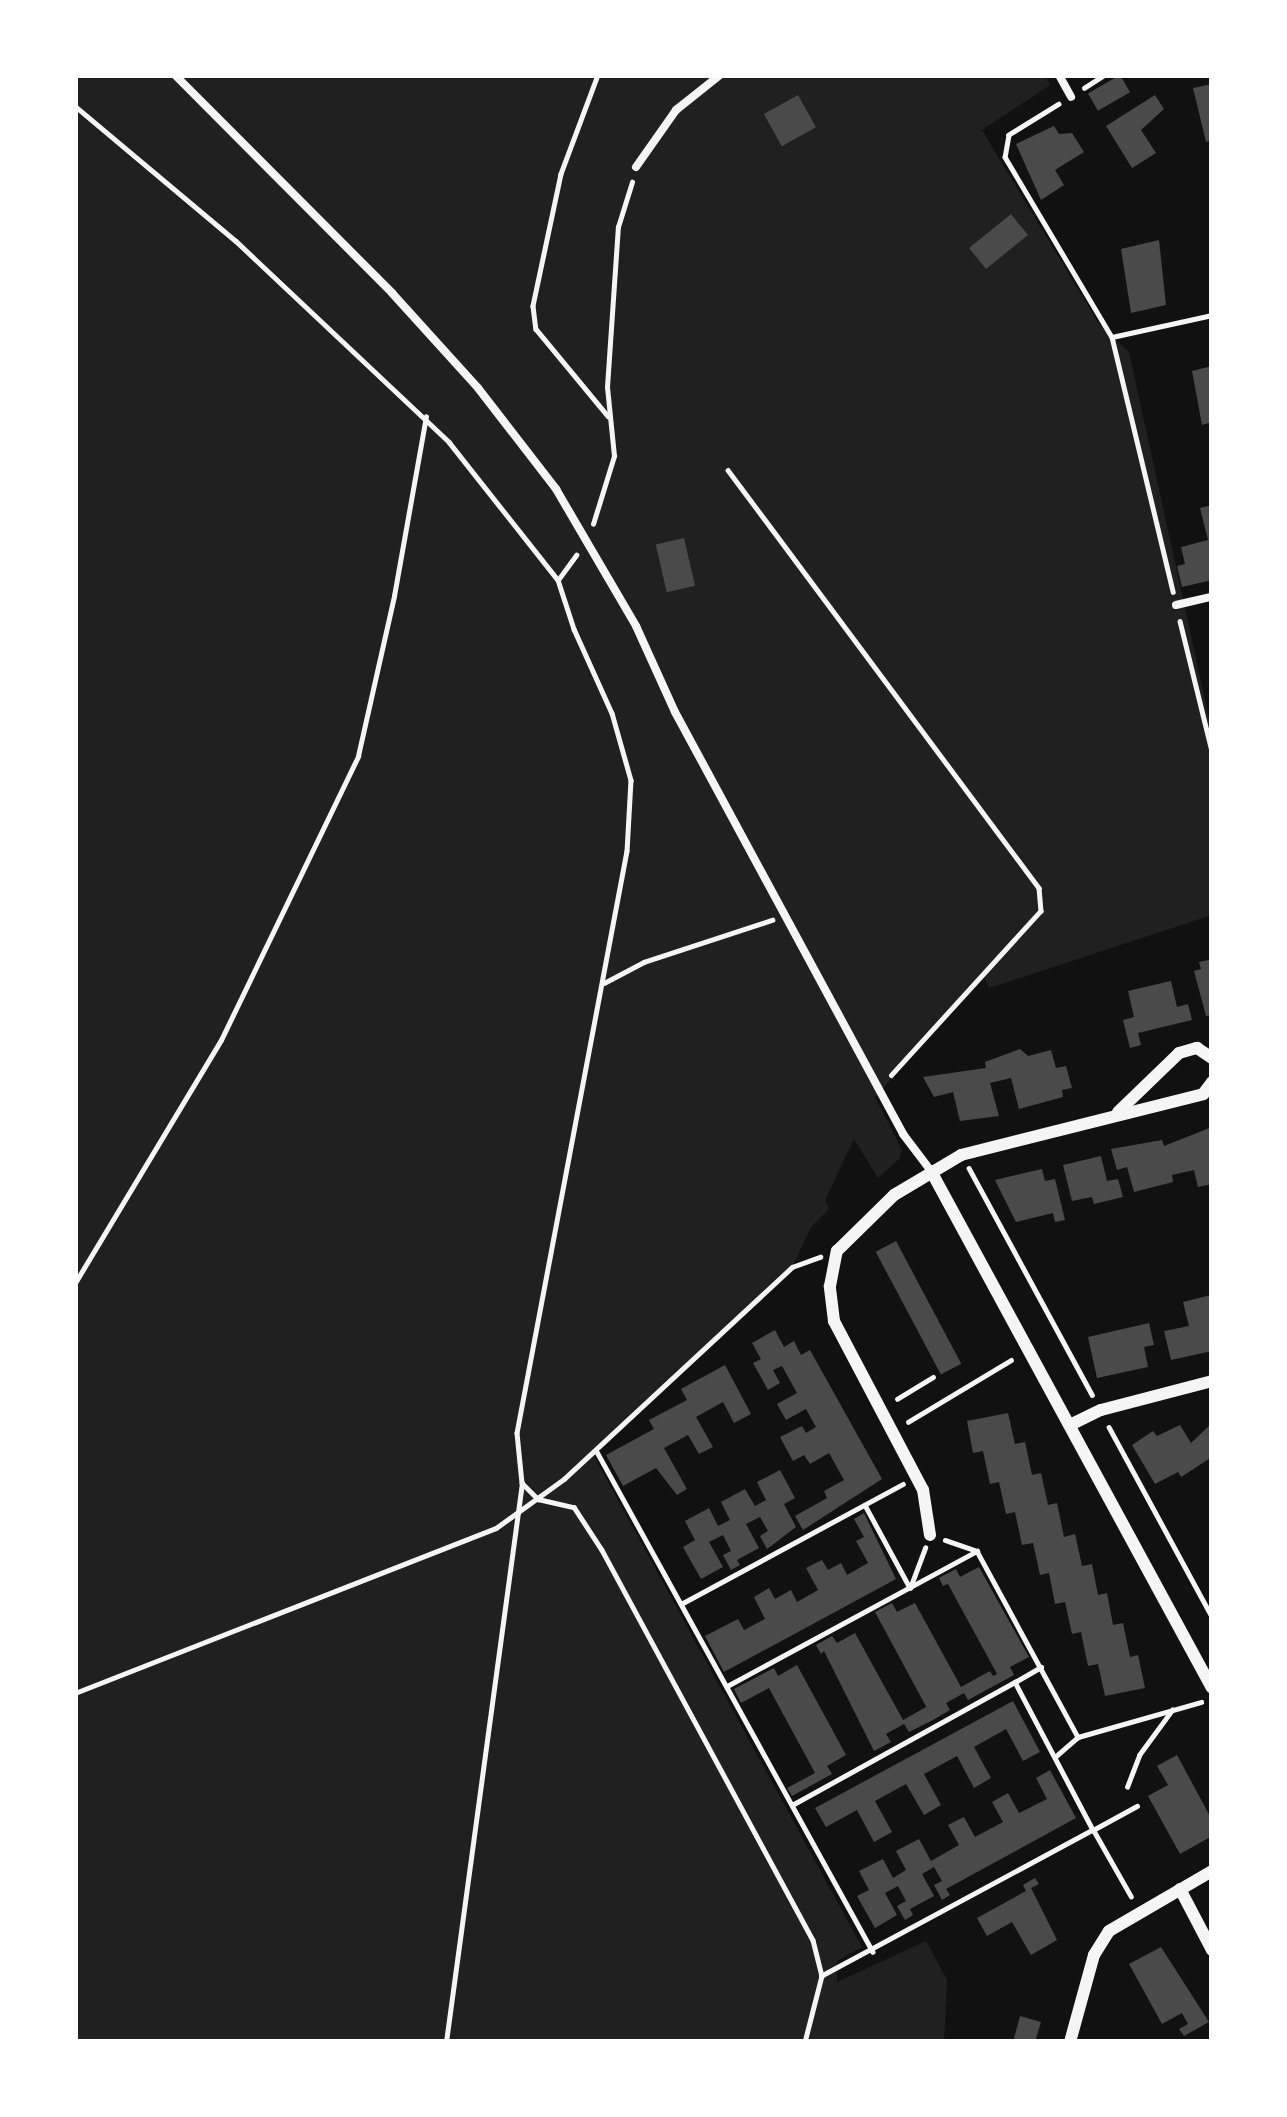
<!DOCTYPE html>
<html>
<head>
<meta charset="utf-8">
<style>
  body { margin:0 }
  #map { position:relative; width:1287px; height:2117px; overflow:hidden; background:#111; font-family:"Public Sans",sans-serif }
  div>[style] { position:absolute }
  [style*='--x'] { left:calc(var(--x)*1px); top:calc(var(--y)*1px); width:calc(var(--w)*1px); rotate:calc(var(--a)*1deg) }
  .green>* { inset:0; background:#202020 }
  .building>* { inset:0; background:#4a4a4a; transform-origin:0 0 }
  .path>* { height:4.5px; margin:-2.25px; padding:0 2.25px; transform-origin:2.25px; border-radius:2.25px; background:#f5f5f5 }
  .service>* { height:8px; margin:-4px; padding:0 4px; transform-origin:4px; border-radius:4px; background:#f5f5f5 }
  .minor>* { height:12px; margin:-6px; padding:0 6px; transform-origin:6px; border-radius:6px; background:#f5f5f5 }
  span { translate:-50% -50%; white-space:nowrap; text-align:center; line-height:1.15; -webkit-text-stroke:12px #fff; paint-order:stroke }
  .frame { position:absolute; inset:0; border:78px solid #fff; pointer-events:none }
</style>
</head>
<body>
<div id="map">
  <div class="green">
    <i style="clip-path:polygon(75px 75px,1045px 75px,1050px 85px,982px 130px,1099px 324px,1129px 352px,1212px 732px,1212px 915px,989px 988px,984px 977px,875px 1097px,902px 1150px,899px 1159px,878px 1178px,854px 1139px,825px 1200px,829px 1209px,811px 1227px,792px 1267px,604px 1441px,595px 1458px,862px 1947px,837px 1961px,837px 1982px,926px 1941px,947px 1980px,944px 2042px,75px 2042px)"></i>
  </div>
  <div class="building">
    <i style="left:1120px;top:75px;width:20px;height:37px;rotate:60deg"></i>
    <i style="clip-path:polygon(1212px 84px,1212px 140px,1206px 142px,1193px 88px)"></i>
    <i style="left:798px;top:95px;width:37px;height:39px;rotate:61deg"></i>
    <i style="clip-path:polygon(1155px 95px,1164px 109px,1141px 130px,1156px 153px,1132px 168px,1106px 126px)"></i>
    <i style="clip-path:polygon(1054px 126px,1059px 134px,1072px 133px,1084px 152px,1055px 170px,1064px 185px,1041px 200px,1016px 144px)"></i>
    <i style="left:1011px;top:214px;width:27px;height:54px;rotate:51deg"></i>
    <i style="clip-path:polygon(1159px 240px,1166px 305px,1131px 313px,1121px 249px)"></i>
    <i style="clip-path:polygon(1212px 366px,1212px 422px,1202px 425px,1192px 371px)"></i>
    <i style="clip-path:polygon(1212px 505px,1212px 580px,1182px 587px,1177px 566px,1185px 564px,1181px 547px,1208px 540px,1200px 508px)"></i>
    <i style="left:684px;top:538px;width:49px;height:29px;rotate:77deg"></i>
    <i style="clip-path:polygon(1212px 959px,1212px 1015px,1206px 1016px,1194px 971px,1201px 969px,1199px 962px)"></i>
    <i style="clip-path:polygon(1171px 981px,1177px 1007px,1188px 1004px,1192px 1020px,1138px 1033px,1141px 1045px,1130px 1048px,1123px 1020px,1134px 1017px,1128px 991px)"></i>
    <i style="clip-path:polygon(1020px 1049px,1028px 1056px,1051px 1050px,1056px 1068px,1066px 1066px,1072px 1088px,1062px 1090px,1063px 1097px,1019px 1109px,1011px 1078px,990px 1083px,999px 1116px,960px 1121px,953px 1092px,934px 1097px,923px 1077px,986px 1068px,985px 1062px)"></i>
    <i style="clip-path:polygon(1212px 1127px,1212px 1184px,1198px 1187px,1194px 1170px,1172px 1175px,1173px 1182px,1134px 1192px,1127px 1167px,1117px 1170px,1111px 1149px,1162px 1140px,1164px 1146px)"></i>
    <i style="clip-path:polygon(1101px 1156px,1107px 1181px,1118px 1179px,1123px 1197px,1094px 1204px,1092px 1197px,1072px 1201px,1063px 1165px)"></i>
    <i style="clip-path:polygon(1042px 1169px,1045px 1181px,1055px 1179px,1065px 1220px,1055px 1222px,1053px 1213px,1016px 1222px,995px 1180px)"></i>
    <i style="left:896px;top:1241px;width:139px;height:23px;rotate:62deg"></i>
    <i style="clip-path:polygon(1211px 1295px,1212px 1351px,1171px 1360px,1164px 1331px,1189px 1326px,1183px 1302px)"></i>
    <i style="clip-path:polygon(1149px 1323px,1154px 1345px,1144px 1347px,1148px 1367px,1097px 1378px,1088px 1337px)"></i>
    <i style="clip-path:polygon(775px 1330px,784px 1347px,794px 1341px,801px 1355px,810px 1350px,882px 1479px,803px 1530px,795px 1516px,827px 1498px,824px 1491px,844px 1480px,829px 1453px,810px 1464px,804px 1455px,793px 1461px,780px 1437px,802px 1426px,806px 1433px,816px 1427px,806px 1409px,786px 1420px,777px 1404px,797px 1393px,782px 1366px,773px 1370px,780px 1383px,768px 1390px,753px 1363px,761px 1359px,752px 1343px)"></i>
    <i style="clip-path:polygon(725px 1365px,751px 1414px,734px 1423px,723px 1402px,696px 1417px,713px 1447px,699px 1454px,688px 1435px,664px 1448px,687px 1489px,677px 1495px,656px 1468px,623px 1486px,606px 1455px,654px 1429px,649px 1420px,687px 1400px,681px 1389px)"></i>
    <i style="clip-path:polygon(1008px 1413px,1015px 1444px,1025px 1442px,1032px 1475px,1041px 1473px,1048px 1505px,1057px 1503px,1064px 1537px,1075px 1534px,1082px 1566px,1092px 1564px,1098px 1595px,1107px 1593px,1113px 1625px,1123px 1623px,1130px 1657px,1138px 1655px,1145px 1688px,1105px 1696px,1098px 1664px,1088px 1666px,1081px 1632px,1072px 1634px,1065px 1602px,1055px 1604px,1049px 1573px,1040px 1575px,1033px 1543px,1022px 1545px,1015px 1512px,1006px 1514px,999px 1482px,990px 1484px,983px 1451px,973px 1453px,967px 1421px)"></i>
    <i style="clip-path:polygon(1212px 1423px,1212px 1457px,1181px 1477px,1178px 1472px,1155px 1484px,1132px 1445px,1153px 1431px,1157px 1436px,1180px 1425px,1191px 1443px)"></i>
    <i style="clip-path:polygon(780px 1470px,795px 1498px,784px 1504px,796px 1527px,767px 1549px,760px 1536px,768px 1531px,760px 1517px,746px 1524px,759px 1548px,737px 1560px,740px 1565px,731px 1570px,723px 1555px,731px 1551px,723px 1535px,709px 1542px,723px 1567px,701px 1579px,683px 1547px,695px 1540px,685px 1521px,709px 1508px,718px 1526px,730px 1520px,721px 1502px,745px 1489px,755px 1506px,766px 1500px,757px 1482px)"></i>
    <i style="clip-path:polygon(864px 1513px,896px 1579px,724px 1672px,705px 1636px,738px 1619px,744px 1630px,765px 1619px,754px 1597px,769px 1588px,775px 1599px,791px 1590px,797px 1602px,818px 1590px,806px 1568px,822px 1560px,828px 1570px,841px 1563px,847px 1575px,868px 1563px,856px 1541px,864px 1537px,854px 1519px)"></i>
    <i style="clip-path:polygon(979px 1567px,1029px 1657px,1010px 1667px,1014px 1675px,968px 1700px,964px 1693px,946px 1703px,950px 1710px,933px 1720px,909px 1732px,904px 1724px,886px 1734px,891px 1742px,874px 1751px,824px 1651px,821px 1654px,816px 1645px,832px 1636px,837px 1643px,855px 1633px,903px 1720px,926px 1707px,929px 1712px,875px 1612px,892px 1603px,897px 1612px,915px 1603px,961px 1687px,990px 1671px,993px 1676px,997px 1674px,948px 1584px,943px 1586px,939px 1578px,956px 1569px,960px 1577px)"></i>
    <i style="clip-path:polygon(797px 1665px,846px 1755px,827px 1766px,832px 1774px,792px 1796px,787px 1788px,815px 1773px,769px 1688px,741px 1703px,734px 1689px,774px 1668px,778px 1676px)"></i>
    <i style="clip-path:polygon(1013px 1701px,1040px 1752px,1023px 1761px,1006px 1729px,974px 1747px,991px 1778px,974px 1788px,957px 1756px,924px 1774px,941px 1805px,924px 1815px,906px 1784px,875px 1801px,892px 1832px,874px 1842px,857px 1810px,826px 1827px,815px 1808px)"></i>
    <i style="clip-path:polygon(1177px 1755px,1212px 1820px,1212px 1836px,1180px 1854px,1148px 1796px,1168px 1785px,1157px 1766px)"></i>
    <i style="clip-path:polygon(1050px 1770px,1076px 1818px,946px 1889px,950px 1895px,942px 1900px,934px 1885px,942px 1881px,934px 1867px,922px 1874px,934px 1896px,910px 1909px,913px 1915px,905px 1920px,897px 1906px,906px 1901px,898px 1886px,885px 1893px,897px 1915px,875px 1928px,857px 1896px,869px 1890px,859px 1871px,883px 1859px,893px 1878px,906px 1870px,896px 1851px,919px 1839px,931px 1861px,959px 1845px,948px 1825px,964px 1817px,975px 1837px,1003px 1822px,992px 1802px,1008px 1793px,1019px 1813px,1047px 1799px,1036px 1778px)"></i>
    <i style="clip-path:polygon(1035px 1878px,1039px 1884px,1031px 1888px,1057px 1940px,1031px 1955px,1012px 1922px,987px 1936px,977px 1918px,1026px 1891px,1023px 1885px)"></i>
    <i style="clip-path:polygon(1161px 1947px,1209px 2022px,1184px 2036px,1179px 2029px,1188px 2024px,1182px 2013px,1162px 2024px,1129px 1964px)"></i>
    <i style="clip-path:polygon(1020px 2016px,1041px 2022px,1035px 2042px,1013px 2042px)"></i>
  </div>
  <div class="path">
    <i style="--x:598;--y:75;--w:106;--a:110.5"></i>
    <i style="--x:561;--y:174;--w:135;--a:102"></i>
    <i style="--x:533;--y:306;--w:23;--a:83"></i>
    <i style="--x:536;--y:329;--w:113;--a:50.4"></i>
    <i style="--x:1084;--y:88;--w:24;--a:-33"></i>
    <i style="--x:1059;--y:104;--w:59;--a:148.2"></i>
    <i style="--x:1009;--y:135;--w:22;--a:100"></i>
    <i style="--x:1005;--y:157;--w:209;--a:59.3"></i>
    <i style="--x:1112;--y:337;--w:262;--a:76.5"></i>
    <i style="--x:75;--y:106;--w:210;--a:40"></i>
    <i style="--x:236;--y:241;--w:293;--a:43.3"></i>
    <i style="--x:449;--y:442;--w:176;--a:51.7"></i>
    <i style="--x:558;--y:580;--w:52;--a:71.9"></i>
    <i style="--x:574;--y:629;--w:92;--a:65.7"></i>
    <i style="--x:612;--y:713;--w:70;--a:74.2"></i>
    <i style="--x:631;--y:780;--w:71;--a:93.2"></i>
    <i style="--x:627;--y:851;--w:592;--a:100.7"></i>
    <i style="--x:517;--y:1433;--w:50;--a:84.3"></i>
    <i style="--x:522;--y:1483;--w:23;--a:45"></i>
    <i style="--x:538;--y:1499;--w:37;--a:13"></i>
    <i style="--x:574;--y:1507;--w:51;--a:56.9"></i>
    <i style="--x:602;--y:1550;--w:443;--a:61.6"></i>
    <i style="--x:813;--y:1940;--w:37;--a:76"></i>
    <i style="--x:822;--y:1976;--w:68;--a:104.4"></i>
    <i style="--x:1112;--y:337;--w:102;--a:-12.4"></i>
    <i style="--x:728;--y:470;--w:521;--a:53.35"></i>
    <i style="--x:1039;--y:888;--w:23;--a:85"></i>
    <i style="--x:1041;--y:911;--w:222;--a:132.3"></i>
    <i style="--x:593;--y:524;--w:71;--a:-72.8"></i>
    <i style="--x:614;--y:456;--w:69;--a:-95.8"></i>
    <i style="--x:607;--y:387;--w:160;--a:-86.1"></i>
    <i style="--x:618;--y:227;--w:47;--a:-72.7"></i>
    <i style="--x:558;--y:580;--w:31;--a:-54"></i>
    <i style="--x:1180;--y:621;--w:134;--a:76.2"></i>
    <i style="--x:604;--y:983;--w:45;--a:-27.7"></i>
    <i style="--x:644;--y:962;--w:135;--a:-18.2"></i>
    <i style="--x:969;--y:1168;--w:258;--a:61.5"></i>
    <i style="--x:75;--y:1283;--w:283;--a:-59"></i>
    <i style="--x:221;--y:1040;--w:315;--a:-64.2"></i>
    <i style="--x:358;--y:756;--w:164;--a:-77.3"></i>
    <i style="--x:394;--y:596;--w:182;--a:-79.9"></i>
    <i style="--x:897;--y:1399;--w:42;--a:-31.4"></i>
    <i style="--x:908;--y:1422;--w:120;--a:-31"></i>
    <i style="--x:1109;--y:1427;--w:216;--a:61.5"></i>
    <i style="--x:596;--y:1450;--w:573;--a:61.11"></i>
    <i style="--x:865;--y:1505;--w:94;--a:61.5"></i>
    <i style="--x:945;--y:1540;--w:34;--a:19"></i>
    <i style="--x:977;--y:1551;--w:212;--a:61.5"></i>
    <i style="--x:1078;--y:1737;--w:128;--a:-15.9"></i>
    <i style="--x:910;--y:1588;--w:43;--a:-69.4"></i>
    <i style="--x:681;--y:1604;--w:252;--a:-28.4"></i>
    <i style="--x:1015;--y:1682;--w:30;--a:-30"></i>
    <i style="--x:729;--y:1685;--w:282;--a:-28.4"></i>
    <i style="--x:75;--y:1693;--w:452;--a:-21.4"></i>
    <i style="--x:496;--y:1528;--w:84;--a:-35.8"></i>
    <i style="--x:564;--y:1479;--w:311;--a:-42.9"></i>
    <i style="--x:792;--y:1267;--w:30;--a:-20"></i>
    <i style="--x:1055;--y:1757;--w:30;--a:-41"></i>
    <i style="--x:1127;--y:1787;--w:34;--a:-69"></i>
    <i style="--x:1139;--y:1755;--w:56;--a:-53.7"></i>
    <i style="--x:792;--y:1805;--w:255;--a:-28.9"></i>
    <i style="--x:1015;--y:1682;--w:167;--a:62.2"></i>
    <i style="--x:1093;--y:1830;--w:308;--a:151.7"></i>
    <i style="--x:1131;--y:1897;--w:77;--a:-119.6"></i>
    <i style="--x:1093;--y:1830;--w:50;--a:-28.6"></i>
    <i style="--x:446;--y:2042;--w:564;--a:-82.26"></i>
  </div>
  <div class="service">
    <i style="--x:175;--y:75;--w:308;--a:45.1"></i>
    <i style="--x:392;--y:293;--w:128;--a:47.8"></i>
    <i style="--x:478;--y:388;--w:128;--a:52.3"></i>
    <i style="--x:556;--y:489;--w:159;--a:59.7"></i>
    <i style="--x:636;--y:626;--w:94;--a:65.6"></i>
    <i style="--x:675;--y:712;--w:480;--a:61.6"></i>
    <i style="--x:903;--y:1134;--w:46;--a:52.9"></i>
    <i style="--x:1059;--y:75;--w:25;--a:61"></i>
    <i style="--x:636;--y:167;--w:70;--a:-54.9"></i>
    <i style="--x:676;--y:110;--w:56;--a:-38.5"></i>
    <i style="--x:1176;--y:605;--w:37;--a:-13"></i>
  </div>
  <div class="minor">
    <i style="--x:1118;--y:1112;--w:85;--a:-44"></i>
    <i style="--x:1179;--y:1053;--w:19;--a:-16"></i>
    <i style="--x:1197;--y:1048;--w:18;--a:34"></i>
    <i style="--x:931;--y:1171;--w:588;--a:61.48"></i>
    <i style="--x:1072;--y:1424;--w:32;--a:-26"></i>
    <i style="--x:1101;--y:1410;--w:115;--a:-14.6"></i>
    <i style="--x:930;--y:1535;--w:46;--a:-98.8"></i>
    <i style="--x:923;--y:1490;--w:191;--a:-117.8"></i>
    <i style="--x:834;--y:1321;--w:35;--a:-97"></i>
    <i style="--x:830;--y:1286;--w:36;--a:-79"></i>
    <i style="--x:837;--y:1251;--w:80;--a:-44.5"></i>
    <i style="--x:894;--y:1195;--w:78;--a:-30.8"></i>
    <i style="--x:961;--y:1155;--w:250;--a:-14.1"></i>
    <i style="--x:1203;--y:1094;--w:15;--a:-53"></i>
    <i style="--x:1180;--y:1889;--w:69;--a:62.3"></i>
    <i style="--x:1070;--y:2042;--w:90;--a:-74.6"></i>
    <i style="--x:1094;--y:1955;--w:28;--a:-58"></i>
    <i style="--x:1109;--y:1931;--w:119;--a:-30.2"></i>
  </div>
  <div class="frame"></div>
</div>
</body>
</html>
